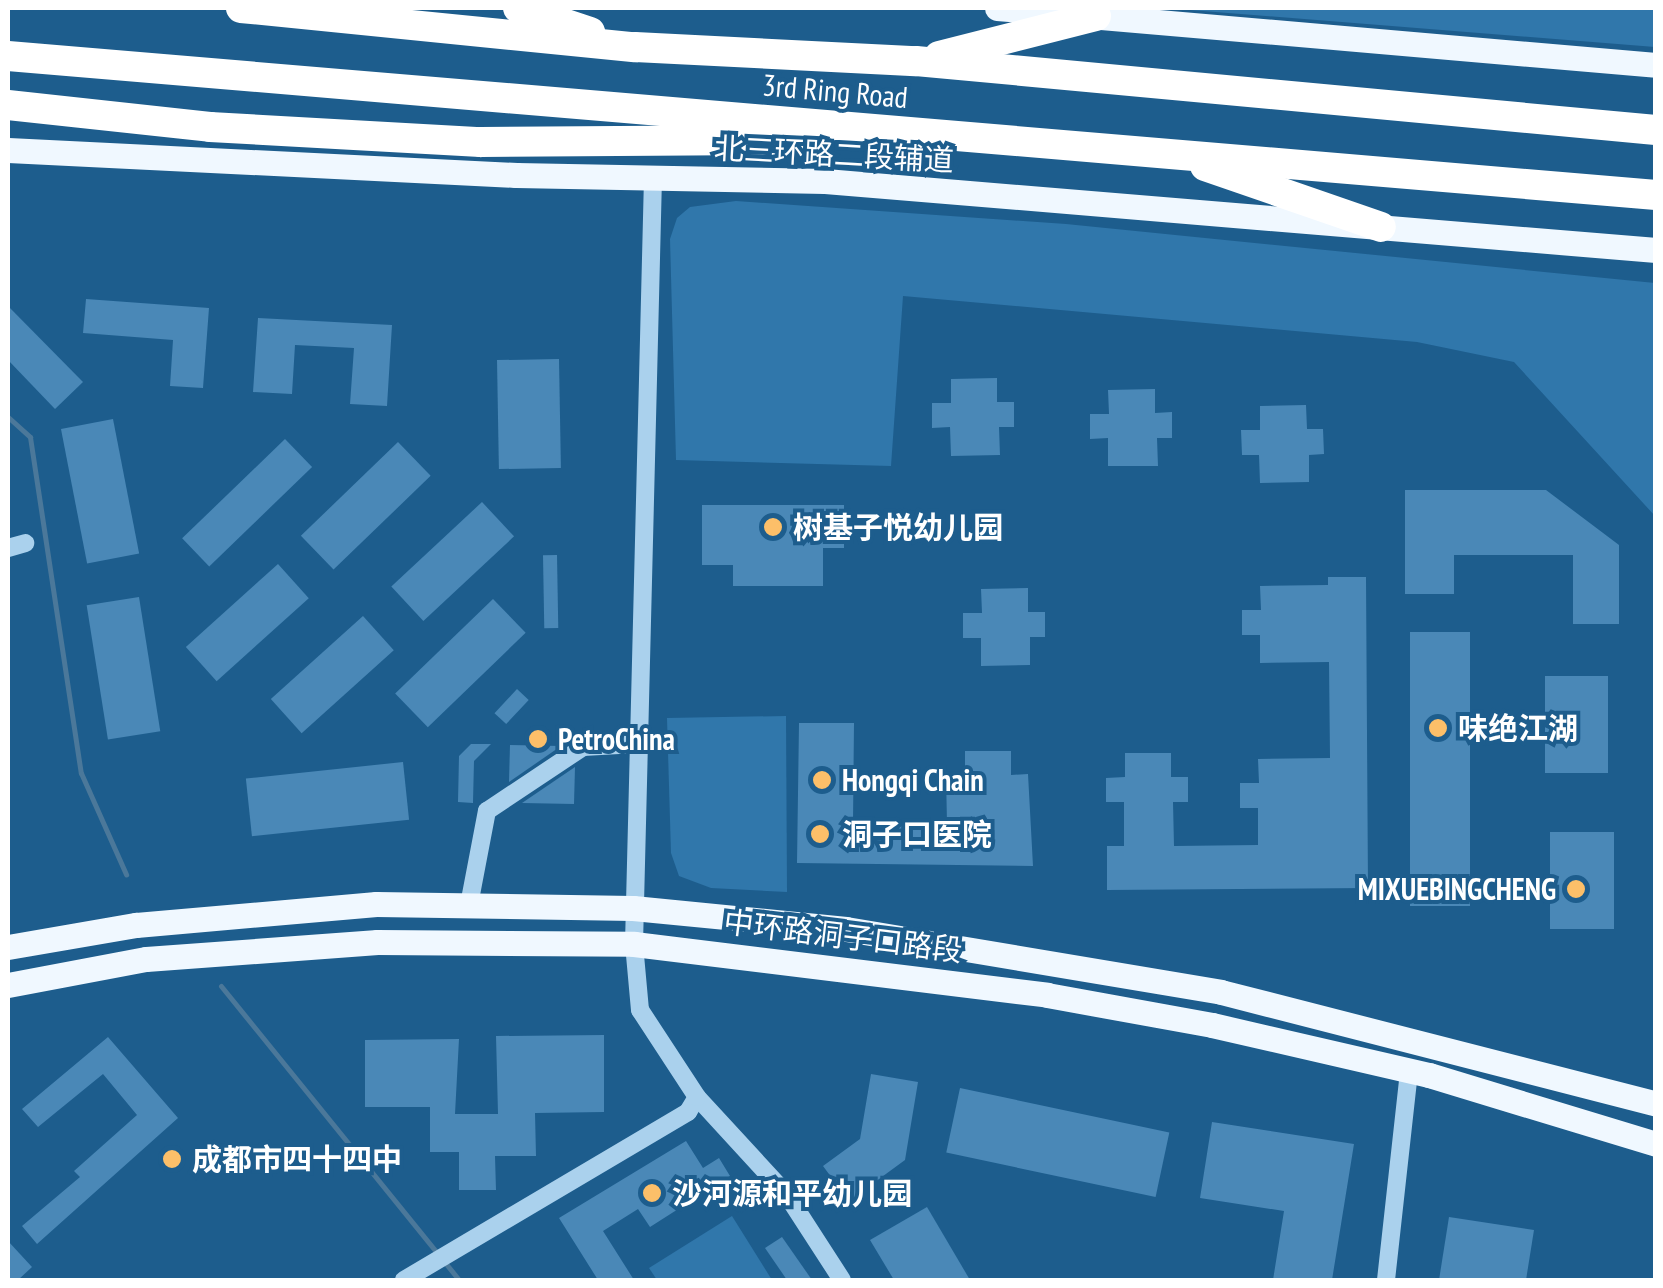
<!DOCTYPE html>
<html>
<head>
<meta charset="utf-8">
<style>
  body { margin:0 }
  #map { position:relative; width:1663px; height:1288px; overflow:hidden; background:#1d5d8d; font-family:"PT Sans Narrow","Noto Sans SC",sans-serif }
  div>[style] { position:absolute }
  [style*='--x'] { left:calc(var(--x)*1px); top:calc(var(--y)*1px); width:calc(var(--w)*1px); rotate:calc(var(--a)*1deg) }
  .green>* { inset:0; background:#3077ab }
  .stream>* { height:5px; margin:-2.5px; padding:0 2.5px; transform-origin:2.5px; border-radius:2.5px; background:#4b789a }
  .building>* { inset:0; background:#4a88b7; transform-origin:0 0 }
  .minor>* { height:18px; margin:-9px; padding:0 9px; transform-origin:9px; border-radius:9px; background:#aad1ed }
  .major>* { height:25px; margin:-12.5px; padding:0 12.5px; transform-origin:12.5px; border-radius:12.5px; background:#f0f8ff }
  .highway>* { height:30px; margin:-15px; padding:0 15px; transform-origin:15px; border-radius:15px; background:#fff }
  .dots>* { width:28px; height:28px; translate:-50% -50%; box-sizing:border-box; border:5px solid #1d5d8d; border-radius:50% }
  span { translate:-50% -50%; white-space:nowrap; text-align:center; line-height:1.15; -webkit-text-stroke:8px #1d5d8d; paint-order:stroke }
  .street-label { font-size:30px; color:#fff }
  .poi-label { font-size:30px; color:#fff; font-weight:700 }
  .left { translate:0 -50%; text-align:left }
  .right { translate:-100% -50%; text-align:right }
  .frame { position:absolute; inset:0; border:10px solid #fff; pointer-events:none }
</style>
</head>
<body>
<div id="map">
  <div class="green">
    <i style="clip-path:polygon(1165px 8px,1655px 8px,1655px 47px)"></i>
    <i style="clip-path:polygon(736px 201px,1066px 224px,1655px 283px,1655px 516px,1514px 362px,1417px 342px,903px 296px,891px 466px,676px 460px,670px 239px,677px 218px,690px 207px)"></i>
    <i style="clip-path:polygon(786px 716px,787px 892px,711px 888px,679px 876px,671px 853px,667px 718px)"></i>
    <i style="clip-path:polygon(732px 1216px,772px 1280px,657px 1280px,649px 1268px)"></i>
  </div>
  <div class="stream">
    <i style="--x:8;--y:417;--w:30;--a:42"></i>
    <i style="--x:30;--y:437;--w:340;--a:81.4"></i>
    <i style="--x:81;--y:773;--w:111;--a:66"></i>
    <i style="--x:221;--y:986;--w:378;--a:51"></i>
  </div>
  <div class="building">
    <i style="clip-path:polygon(86px 299px,209px 308px,203px 388px,170px 386px,173px 340px,83px 333px)"></i>
    <i style="clip-path:polygon(8px 306px,83px 382px,55px 409px,8px 360px)"></i>
    <i style="clip-path:polygon(258px 318px,392px 325px,387px 406px,350px 404px,354px 348px,295px 345px,292px 394px,253px 392px)"></i>
    <i style="left:559px;top:359px;width:109px;height:62px;rotate:89deg"></i>
    <i style="clip-path:polygon(997px 378px,997px 402px,1014px 402px,1014px 427px,999px 427px,1000px 455px,951px 456px,950px 427px,932px 428px,932px 403px,951px 403px,951px 379px)"></i>
    <i style="clip-path:polygon(1155px 389px,1155px 413px,1172px 412px,1172px 438px,1157px 438px,1158px 466px,1108px 466px,1108px 438px,1090px 439px,1090px 414px,1109px 414px,1108px 390px)"></i>
    <i style="clip-path:polygon(1306px 405px,1307px 429px,1323px 429px,1324px 454px,1309px 455px,1309px 482px,1260px 483px,1259px 455px,1242px 455px,1241px 430px,1260px 430px,1260px 406px)"></i>
    <i style="left:113px;top:419px;width:137px;height:53px;rotate:79deg"></i>
    <i style="left:285px;top:439px;width:39px;height:143px;rotate:46deg"></i>
    <i style="left:398px;top:442px;width:47px;height:135px;rotate:46deg"></i>
    <i style="clip-path:polygon(1405px 490px,1546px 490px,1619px 545px,1619px 624px,1573px 624px,1573px 555px,1454px 555px,1454px 594px,1405px 594px)"></i>
    <i style="left:482px;top:502px;width:47px;height:124px;rotate:47deg"></i>
    <i style="clip-path:polygon(702px 505px,844px 505px,844px 548px,823px 548px,823px 586px,733px 586px,733px 565px,702px 565px)"></i>
    <i style="left:557px;top:555px;width:73px;height:14px;rotate:89deg"></i>
    <i style="left:278px;top:564px;width:46px;height:124px;rotate:48deg"></i>
    <i style="clip-path:polygon(1328px 577px,1366px 577px,1368px 888px,1107px 890px,1107px 846px,1124px 846px,1124px 802px,1106px 802px,1106px 778px,1125px 777px,1125px 753px,1171px 753px,1171px 777px,1188px 777px,1188px 802px,1173px 802px,1174px 846px,1258px 845px,1258px 808px,1240px 808px,1240px 783px,1259px 783px,1258px 759px,1330px 758px,1329px 662px,1260px 663px,1260px 635px,1242px 635px,1242px 610px,1261px 610px,1260px 586px,1328px 585px)"></i>
    <i style="clip-path:polygon(1028px 588px,1028px 612px,1045px 612px,1045px 637px,1030px 637px,1030px 665px,981px 666px,981px 638px,963px 638px,963px 613px,982px 613px,981px 589px)"></i>
    <i style="left:139px;top:597px;width:136px;height:53px;rotate:81deg"></i>
    <i style="left:493px;top:599px;width:47px;height:136px;rotate:46deg"></i>
    <i style="left:363px;top:616px;width:46px;height:124px;rotate:48deg"></i>
    <i style="left:1410px;top:632px;width:60px;height:274px"></i>
    <i style="left:1545px;top:676px;width:63px;height:97px"></i>
    <i style="left:517px;top:689px;width:16px;height:33px;rotate:43deg"></i>
    <i style="clip-path:polygon(799px 723px,854px 723px,853px 823px,947px 824px,946px 775px,965px 775px,965px 751px,1011px 751px,1011px 775px,1028px 774px,1033px 866px,797px 863px)"></i>
    <i style="clip-path:polygon(471px 744px,491px 744px,474px 761px,473px 803px,458px 802px,459px 756px)"></i>
    <i style="clip-path:polygon(510px 745px,561px 746px,509px 782px)"></i>
    <i style="left:403px;top:762px;width:58px;height:158px;rotate:84deg"></i>
    <i style="clip-path:polygon(575px 767px,574px 804px,522px 803px)"></i>
    <i style="left:1550px;top:832px;width:64px;height:97px"></i>
    <i style="clip-path:polygon(604px 1035px,604px 1112px,535px 1113px,536px 1156px,495px 1156px,496px 1190px,459px 1190px,459px 1152px,430px 1152px,430px 1107px,365px 1107px,365px 1040px,459px 1039px,455px 1114px,498px 1114px,496px 1036px)"></i>
    <i style="clip-path:polygon(108px 1037px,178px 1118px,37px 1244px,22px 1226px,80px 1177px,74px 1171px,137px 1115px,103px 1074px,38px 1127px,22px 1109px)"></i>
    <i style="clip-path:polygon(871px 1074px,918px 1082px,905px 1160px,849px 1201px,823px 1166px,860px 1139px)"></i>
    <i style="left:960px;top:1088px;width:214px;height:66px;rotate:12deg"></i>
    <i style="clip-path:polygon(1212px 1122px,1354px 1144px,1332px 1280px,1273px 1280px,1284px 1211px,1200px 1198px)"></i>
    <i style="clip-path:polygon(686px 1141px,703px 1168px,719px 1158px,730px 1176px,650px 1227px,638px 1209px,603px 1231px,634px 1280px,598px 1280px,559px 1218px)"></i>
    <i style="clip-path:polygon(927px 1207px,970px 1280px,894px 1280px,870px 1240px)"></i>
    <i style="clip-path:polygon(1449px 1217px,1534px 1230px,1526px 1280px,1439px 1280px)"></i>
    <i style="clip-path:polygon(782px 1237px,812px 1280px,787px 1280px,765px 1248px)"></i>
    <i style="clip-path:polygon(8px 1241px,32px 1267px,18px 1280px,8px 1280px)"></i>
  </div>
  <div class="minor">
    <i style="--x:8;--y:548;--w:18;--a:-16"></i>
    <i style="--x:469;--y:905;--w:96;--a:-79.2"></i>
    <i style="--x:487;--y:811;--w:115;--a:-33.7"></i>
    <i style="--x:583;--y:747;--w:54;--a:-3.2"></i>
    <i style="--x:697;--y:1097;--w:133;--a:47.4"></i>
    <i style="--x:787;--y:1195;--w:101;--a:57.1"></i>
    <i style="--x:404;--y:1280;--w:330;--a:-30.6"></i>
    <i style="--x:688;--y:1112;--w:17;--a:-59"></i>
    <i style="--x:697;--y:1097;--w:104;--a:-123.2"></i>
    <i style="--x:640;--y:1010;--w:66;--a:-95.2"></i>
    <i style="--x:634;--y:944;--w:765;--a:-88.58"></i>
    <i style="--x:1386;--y:1280;--w:210;--a:-83.7"></i>
  </div>
  <div class="major">
    <i style="--x:997;--y:8;--w:661;--a:4.94"></i>
    <i style="--x:8;--y:150;--w:509;--a:2.82"></i>
    <i style="--x:516;--y:175;--w:309;--a:1.1"></i>
    <i style="--x:825;--y:181;--w:834;--a:4.75"></i>
    <i style="--x:8;--y:947;--w:130;--a:-9.8"></i>
    <i style="--x:136;--y:925;--w:241;--a:-5"></i>
    <i style="--x:376;--y:904;--w:257;--a:0.9"></i>
    <i style="--x:633;--y:908;--w:214;--a:5.6"></i>
    <i style="--x:846;--y:929;--w:380;--a:9.5"></i>
    <i style="--x:1221;--y:992;--w:449;--a:14.4"></i>
    <i style="--x:8;--y:985;--w:140;--a:-10.7"></i>
    <i style="--x:146;--y:959;--w:232;--a:-4.2"></i>
    <i style="--x:377;--y:942;--w:257;--a:0.4"></i>
    <i style="--x:634;--y:944;--w:416;--a:7"></i>
    <i style="--x:1047;--y:995;--w:168;--a:10.3"></i>
    <i style="--x:1212;--y:1025;--w:223;--a:13"></i>
    <i style="--x:1429;--y:1075;--w:237;--a:16.9"></i>
  </div>
  <div class="highway">
    <i style="--x:241;--y:8;--w:396;--a:5.7"></i>
    <i style="--x:635;--y:47;--w:281;--a:2.9"></i>
    <i style="--x:916;--y:61;--w:743;--a:5.33"></i>
    <i style="--x:518;--y:8;--w:76;--a:18.4"></i>
    <i style="--x:8;--y:56;--w:1654;--a:4.82"></i>
    <i style="--x:939;--y:56;--w:162;--a:-14.3"></i>
    <i style="--x:8;--y:105;--w:203;--a:6.2"></i>
    <i style="--x:210;--y:127;--w:271;--a:3.2"></i>
    <i style="--x:481;--y:142;--w:317;--a:-0.4"></i>
    <i style="--x:1205;--y:166;--w:186;--a:19.1"></i>
  </div>
  <div class="dots">
    <i style="left:773px;top:527px;background:#fcbf69"></i>
    <i style="left:1438px;top:728px;background:#fcbf69"></i>
    <i style="left:538px;top:739px;background:#fcbf69"></i>
    <i style="left:822px;top:780px;background:#fcbf69"></i>
    <i style="left:820px;top:834px;background:#fcbf69"></i>
    <i style="left:1576px;top:889px;background:#fcbf69"></i>
    <i style="left:172px;top:1159px;background:#fcbf69"></i>
    <i style="left:652px;top:1193px;background:#fcbf69"></i>
  </div>
  <div class="street-label">
    <span style="left:835px;top:91px;rotate:5deg">3rd Ring Road</span>
    <span style="left:834px;top:154px;rotate:3deg">北三环路二段辅道</span>
    <span style="left:843px;top:936px;rotate:7deg">中环路洞子口路段</span>
  </div>
  <div class="poi-label">
    <span class="left" style="left:793px;top:527px">树基子悦幼儿园</span>
    <span class="left" style="left:1458px;top:728px">味绝江湖</span>
    <span class="left" style="left:558px;top:739px">PetroChina</span>
    <span class="left" style="left:842px;top:780px">Hongqi Chain</span>
    <span class="left" style="left:842px;top:834px">洞子口医院</span>
    <span class="right" style="left:1556px;top:889px">MIXUEBINGCHENG</span>
    <span class="left" style="left:192px;top:1159px">成都市四十四中</span>
    <span class="left" style="left:672px;top:1193px">沙河源和平幼儿园</span>
  </div>
  <div class="frame"></div>
</div>
</body>
</html>
